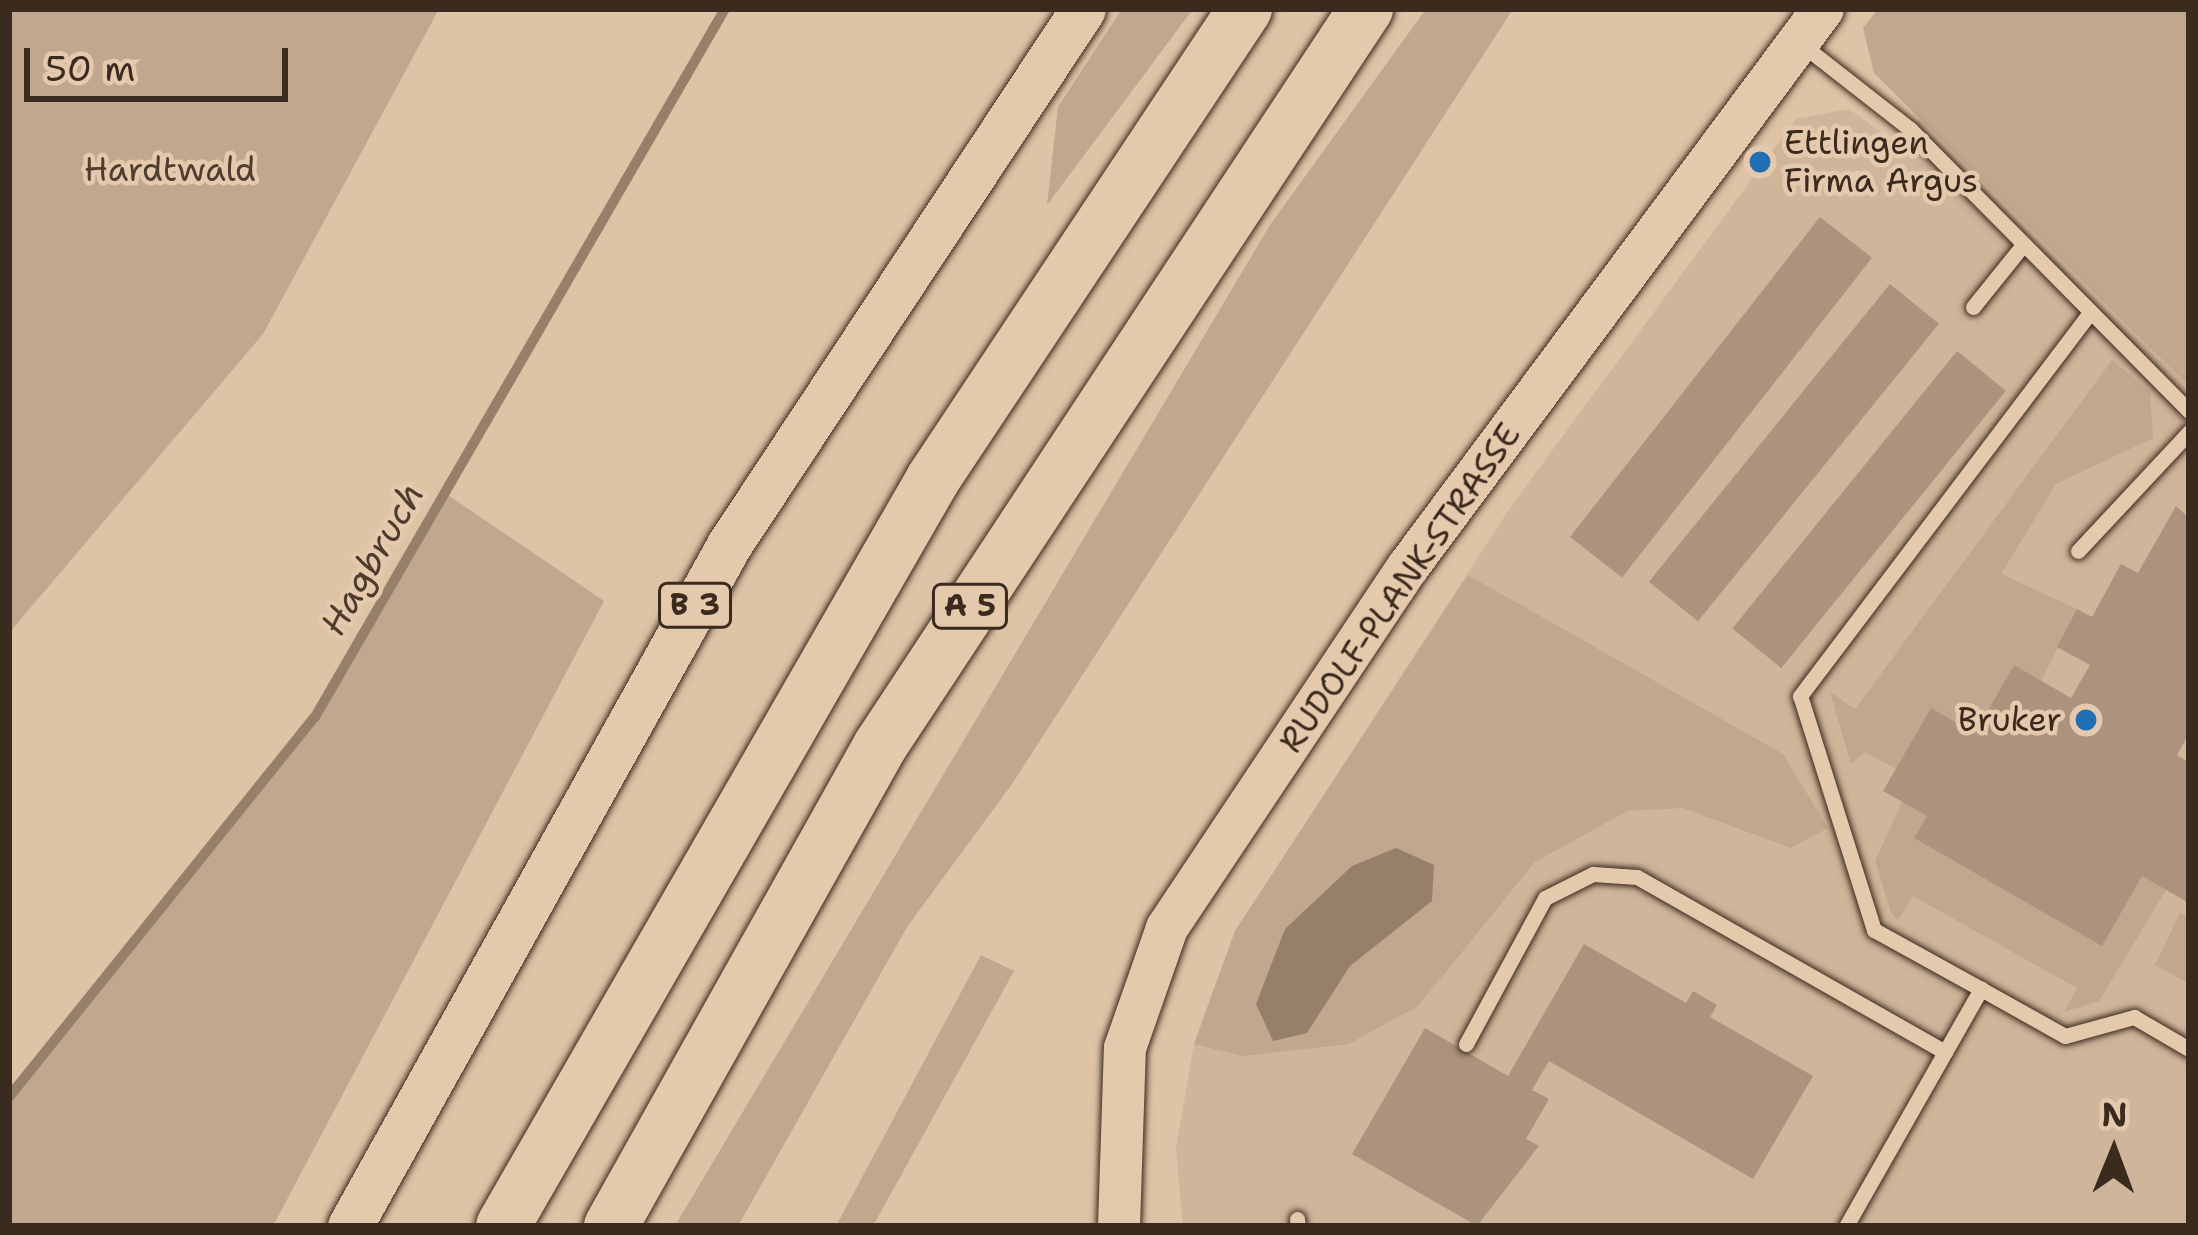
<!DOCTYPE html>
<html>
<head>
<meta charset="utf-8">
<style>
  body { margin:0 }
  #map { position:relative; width:2198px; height:1235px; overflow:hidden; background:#dec3a6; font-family:"Shantell Sans",sans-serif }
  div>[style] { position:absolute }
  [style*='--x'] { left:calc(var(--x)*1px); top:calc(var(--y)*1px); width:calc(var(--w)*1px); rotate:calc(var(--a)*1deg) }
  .built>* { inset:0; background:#cfb59a }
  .green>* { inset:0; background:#c0a78d }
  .water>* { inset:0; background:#97806a }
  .stream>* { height:10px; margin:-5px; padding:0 5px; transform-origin:5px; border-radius:5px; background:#97806a }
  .building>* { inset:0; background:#ab937d; transform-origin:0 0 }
  .roads { filter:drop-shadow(0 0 3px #3b2a1e) drop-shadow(0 0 3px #3b2a1e) }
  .service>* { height:15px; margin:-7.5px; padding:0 7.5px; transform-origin:7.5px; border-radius:7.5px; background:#e5c9ac }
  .secondary>* { height:42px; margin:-21px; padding:0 21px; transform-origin:21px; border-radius:21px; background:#e5c9ac }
  .primary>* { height:45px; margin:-22.5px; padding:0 22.5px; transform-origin:22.5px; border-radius:22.5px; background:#e5c9ac }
  .motorway>* { height:54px; margin:-27px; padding:0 27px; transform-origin:27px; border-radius:27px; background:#e5c9ac }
  .dots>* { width:33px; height:33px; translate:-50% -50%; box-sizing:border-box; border:6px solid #e5c9ac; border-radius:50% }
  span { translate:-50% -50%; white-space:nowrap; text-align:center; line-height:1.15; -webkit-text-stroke:9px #e5c9ac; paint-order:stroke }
  .shield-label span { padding:3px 9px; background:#e5c9ac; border:3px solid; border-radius:9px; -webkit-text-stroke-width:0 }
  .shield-label { font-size:30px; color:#3b2a1e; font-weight:700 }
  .poi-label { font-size:33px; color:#3b2a1e }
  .left { translate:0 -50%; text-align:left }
  .right { translate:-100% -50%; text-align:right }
  .park-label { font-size:33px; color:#4f3d2f }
  .street-label { font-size:33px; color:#3b2a1e }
  .water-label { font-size:36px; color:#4d3b2d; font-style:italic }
  .frame { position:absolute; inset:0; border:12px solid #3b2a1e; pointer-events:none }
  .north { position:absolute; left:2054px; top:1091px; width:120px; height:120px; -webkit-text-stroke:9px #e5c9ac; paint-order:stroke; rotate:1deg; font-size:33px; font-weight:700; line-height:48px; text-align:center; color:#3b2a1e }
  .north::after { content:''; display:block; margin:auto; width:42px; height:54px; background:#3b2a1e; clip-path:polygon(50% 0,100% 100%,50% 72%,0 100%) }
  .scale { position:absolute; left:24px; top:48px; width:264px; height:54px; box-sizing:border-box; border:6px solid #3b2a1e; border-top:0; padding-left:15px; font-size:36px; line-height:42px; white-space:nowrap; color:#3b2a1e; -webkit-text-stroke:9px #e5c9ac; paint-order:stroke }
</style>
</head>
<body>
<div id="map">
  <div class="built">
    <i style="clip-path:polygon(1849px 109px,1894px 142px,1921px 117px,2189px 386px,2189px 1226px,1183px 1226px,1176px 1148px,1194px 1044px,1235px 931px,1512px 505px,1796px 119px)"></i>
  </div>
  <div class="green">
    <i style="clip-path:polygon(9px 9px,439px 9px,263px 334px,9px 633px)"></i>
    <i style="clip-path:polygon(1122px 9px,1193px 9px,1047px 205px,1058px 107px)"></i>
    <i style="clip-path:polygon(1426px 9px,1513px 9px,1012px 784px,907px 927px,738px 1226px,675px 1226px,1270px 225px)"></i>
    <i style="clip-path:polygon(1878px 9px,2189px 9px,2189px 386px,1874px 73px,1863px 28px)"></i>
    <i style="clip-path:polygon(2112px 360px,2150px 392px,2153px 438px,2056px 484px,2001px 574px,2077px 609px,2041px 681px,2014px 665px,1975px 733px,1931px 708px,1896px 769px,1865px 752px,1851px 764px,1830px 692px,1855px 709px)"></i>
    <i style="clip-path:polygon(442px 491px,604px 601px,273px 1226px,9px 1226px,9px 1089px,312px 716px)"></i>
    <i style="clip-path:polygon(1468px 575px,1783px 754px,1828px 828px,1791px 848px,1683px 808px,1627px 811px,1535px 862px,1418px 1006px,1349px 1044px,1243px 1056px,1194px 1044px,1235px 931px)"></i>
    <i style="clip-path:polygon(1902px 802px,1927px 816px,1915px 839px,2101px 945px,2142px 876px,2166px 890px,2099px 1001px,2064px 1012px,2077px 988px,1913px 896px,1898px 920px,1891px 913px,1875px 861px)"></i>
    <i style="clip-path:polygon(2180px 913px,2189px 918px,2189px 984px,2155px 965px)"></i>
    <i style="clip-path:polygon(981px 955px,1014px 971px,873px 1226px,836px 1226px)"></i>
  </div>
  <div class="water">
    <i style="clip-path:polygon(1396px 848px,1434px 865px,1432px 901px,1350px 966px,1307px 1033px,1273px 1041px,1256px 1004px,1285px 929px,1352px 866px)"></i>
  </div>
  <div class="stream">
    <i style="--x:9;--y:1097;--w:488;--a:-51.2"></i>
    <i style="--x:315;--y:717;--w:818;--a:-59.93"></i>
  </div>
  <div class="building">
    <i style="left:1820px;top:217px;width:66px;height:406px;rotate:38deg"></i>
    <i style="left:1890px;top:284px;width:63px;height:383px;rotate:39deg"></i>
    <i style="left:1957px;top:351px;width:63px;height:357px;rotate:39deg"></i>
    <i style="clip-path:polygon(2176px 506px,2189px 518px,2189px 733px,2177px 755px,2189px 763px,2189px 918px,2187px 902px,2142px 876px,2102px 946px,1914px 838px,1927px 816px,1883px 791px,1931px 708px,1975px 733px,2014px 665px,2071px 698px,2090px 665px,2057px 647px,2077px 609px,2092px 617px,2121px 564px,2138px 573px)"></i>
    <i style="clip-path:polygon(1584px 944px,1686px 1003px,1693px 991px,1717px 1005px,1710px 1017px,1813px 1076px,1753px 1179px,1549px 1061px,1532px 1090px,1549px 1099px,1526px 1139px,1539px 1146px,1477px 1226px,1352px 1154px,1425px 1028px,1508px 1076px)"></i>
  </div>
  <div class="roads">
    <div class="service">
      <i style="--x:1800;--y:43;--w:140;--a:38"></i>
      <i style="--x:1910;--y:129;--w:397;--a:45.3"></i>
      <i style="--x:1973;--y:307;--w:78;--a:-51.2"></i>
      <i style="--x:2078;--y:551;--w:163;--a:-47"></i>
      <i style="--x:1981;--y:989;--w:122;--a:-151.1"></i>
      <i style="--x:1874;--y:930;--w:245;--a:-107.5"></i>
      <i style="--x:1800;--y:696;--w:478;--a:-52.9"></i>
      <i style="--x:1466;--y:1044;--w:166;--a:-61.6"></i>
      <i style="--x:1545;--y:898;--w:54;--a:-26.6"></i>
      <i style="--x:1593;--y:874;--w:44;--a:3.9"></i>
      <i style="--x:1637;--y:877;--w:354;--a:29.6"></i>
      <i style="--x:1945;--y:1052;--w:200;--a:119.6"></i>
      <i style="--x:1945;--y:1052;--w:73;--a:-60.3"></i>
      <i style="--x:1981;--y:989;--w:96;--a:29.2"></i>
      <i style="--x:2065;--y:1036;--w:72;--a:-15.4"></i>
      <i style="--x:2134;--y:1017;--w:64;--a:30.2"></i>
      <i style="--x:1297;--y:1219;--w:7;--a:82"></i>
    </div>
    <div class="secondary">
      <i style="--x:1119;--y:1226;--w:178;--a:-88.1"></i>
      <i style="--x:1125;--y:1048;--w:127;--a:-70.7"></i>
      <i style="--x:1167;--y:928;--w:434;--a:-56.3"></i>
      <i style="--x:1408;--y:567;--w:695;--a:-53.36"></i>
    </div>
    <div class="primary">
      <i style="--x:350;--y:1226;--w:779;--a:-60.9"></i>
      <i style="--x:729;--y:545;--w:642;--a:-56.56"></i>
    </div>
    <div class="motorway">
      <i style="--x:503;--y:1226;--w:862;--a:-60.07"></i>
      <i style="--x:933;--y:479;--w:564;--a:-56.42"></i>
      <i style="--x:611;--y:1226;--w:550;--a:-60.73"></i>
      <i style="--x:880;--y:746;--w:883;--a:-56.6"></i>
    </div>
  </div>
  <div class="dots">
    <i style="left:1760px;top:162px;background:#1f6fb2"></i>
    <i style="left:2086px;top:720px;background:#1f6fb2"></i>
  </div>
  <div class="shield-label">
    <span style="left:695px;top:605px">B 3</span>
    <span style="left:970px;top:606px">A 5</span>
  </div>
  <div class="poi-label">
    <span class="left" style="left:1784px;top:162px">Ettlingen<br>Firma Argus</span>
    <span class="right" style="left:2062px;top:720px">Bruker</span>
  </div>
  <div class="park-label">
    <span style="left:170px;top:170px">Hardtwald</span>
  </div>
  <div class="street-label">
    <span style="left:1400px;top:588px;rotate:-55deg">RUDOLF-PLANK-STRASSE</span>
  </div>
  <div class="water-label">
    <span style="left:372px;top:559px;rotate:-60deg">Hagbruch</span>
  </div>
  <div class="frame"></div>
  <div class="north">N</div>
  <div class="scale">50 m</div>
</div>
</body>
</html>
